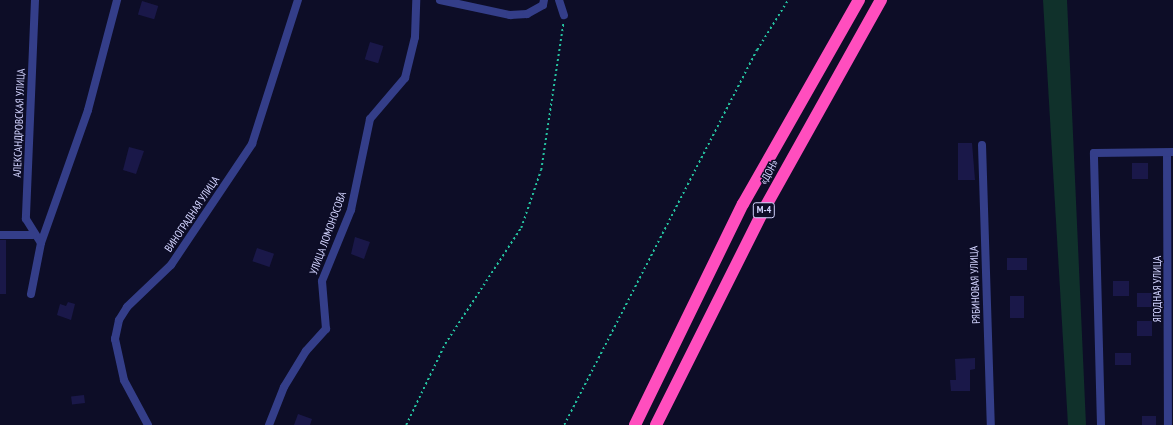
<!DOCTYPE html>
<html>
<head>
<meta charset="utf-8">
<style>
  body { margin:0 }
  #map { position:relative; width:1173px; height:425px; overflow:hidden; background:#0d0d27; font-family:"PT Sans Narrow",sans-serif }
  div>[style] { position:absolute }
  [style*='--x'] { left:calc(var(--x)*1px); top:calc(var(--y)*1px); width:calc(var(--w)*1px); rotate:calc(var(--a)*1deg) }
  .green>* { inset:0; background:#10312b }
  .building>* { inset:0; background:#1a1849; transform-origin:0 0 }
  .path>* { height:1.5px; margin-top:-0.75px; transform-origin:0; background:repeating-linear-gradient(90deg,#25c09f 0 2px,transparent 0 5px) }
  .minor>* { height:8px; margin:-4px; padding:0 4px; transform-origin:4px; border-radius:4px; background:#343e89 }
  .motorway>* { height:12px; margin:-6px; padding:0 6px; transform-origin:6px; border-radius:6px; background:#ff4ebe }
  span { translate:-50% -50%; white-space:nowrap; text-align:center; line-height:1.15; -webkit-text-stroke:3px #0d0d27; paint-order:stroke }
  .shield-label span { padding:1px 3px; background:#0d0d27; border:1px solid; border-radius:3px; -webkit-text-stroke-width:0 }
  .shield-label { font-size:10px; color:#d3d4ff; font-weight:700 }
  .street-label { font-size:11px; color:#d3d4ff }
</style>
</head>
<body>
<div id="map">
  <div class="green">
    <i style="clip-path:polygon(1043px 0,1067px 0,1086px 425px,1068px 425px)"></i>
  </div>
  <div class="building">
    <i style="left:142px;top:1px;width:17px;height:14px;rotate:17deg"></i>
    <i style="left:370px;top:42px;width:14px;height:18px;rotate:17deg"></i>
    <i style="clip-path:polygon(958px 143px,972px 143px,975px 180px,958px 180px)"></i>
    <i style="clip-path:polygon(129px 147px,144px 151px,136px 174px,123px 170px)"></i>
    <i style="left:1132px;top:163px;width:16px;height:16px"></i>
    <i style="clip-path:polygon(355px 237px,370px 242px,364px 259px,351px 254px)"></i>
    <i style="left:0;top:240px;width:6px;height:54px"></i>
    <i style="left:257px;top:248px;width:18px;height:14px;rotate:19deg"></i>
    <i style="left:1007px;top:258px;width:20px;height:12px"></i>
    <i style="left:1113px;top:281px;width:16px;height:15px"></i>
    <i style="left:1137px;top:293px;width:15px;height:14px"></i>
    <i style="left:1010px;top:296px;width:14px;height:22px"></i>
    <i style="clip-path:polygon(68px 302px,75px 304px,71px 320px,57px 315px,60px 304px,66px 306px)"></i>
    <i style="left:1152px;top:321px;width:15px;height:15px;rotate:90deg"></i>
    <i style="left:1115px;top:353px;width:16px;height:12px"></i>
    <i style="clip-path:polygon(975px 358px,975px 369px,970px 370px,970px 391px,951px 391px,950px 380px,956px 380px,955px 359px)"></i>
    <i style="left:84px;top:395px;width:8px;height:13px;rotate:83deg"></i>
    <i style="clip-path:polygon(298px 414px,312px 419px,310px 425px,294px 425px)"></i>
    <i style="left:1142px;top:416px;width:14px;height:9px"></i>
  </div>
  <div class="path">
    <i style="--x:406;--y:425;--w:90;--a:-64.3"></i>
    <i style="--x:445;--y:344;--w:139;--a:-56.8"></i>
    <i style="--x:521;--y:228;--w:61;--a:-71"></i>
    <i style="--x:541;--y:170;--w:148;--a:-81.4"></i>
    <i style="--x:564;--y:425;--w:422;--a:-62.8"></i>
    <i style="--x:757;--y:50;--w:59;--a:-58.2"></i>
  </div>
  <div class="minor">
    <i style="--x:35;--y:0;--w:219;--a:92.4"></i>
    <i style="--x:26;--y:219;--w:28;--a:58"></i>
    <i style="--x:440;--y:0;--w:72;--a:12.1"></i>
    <i style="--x:510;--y:15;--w:17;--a:-3"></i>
    <i style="--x:527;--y:14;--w:18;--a:-29"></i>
    <i style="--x:543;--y:5;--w:5;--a:-79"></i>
    <i style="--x:559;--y:0;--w:16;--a:72"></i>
    <i style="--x:982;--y:145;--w:280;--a:88.2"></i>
    <i style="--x:1167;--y:153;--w:272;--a:89.8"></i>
    <i style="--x:0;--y:235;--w:33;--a:0"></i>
    <i style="--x:31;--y:294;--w:52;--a:-78.9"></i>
    <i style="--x:41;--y:243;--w:141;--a:-70.5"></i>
    <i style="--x:88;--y:110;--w:114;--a:-75.2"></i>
    <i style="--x:148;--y:425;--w:51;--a:-118.1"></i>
    <i style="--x:124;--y:380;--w:42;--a:-102.4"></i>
    <i style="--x:115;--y:339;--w:19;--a:-78"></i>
    <i style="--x:119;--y:320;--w:15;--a:-58"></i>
    <i style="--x:127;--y:307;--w:61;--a:-43.7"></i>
    <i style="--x:171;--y:265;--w:146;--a:-56.2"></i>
    <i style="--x:252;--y:144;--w:151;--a:-72.3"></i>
    <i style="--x:269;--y:425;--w:41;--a:-68.5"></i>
    <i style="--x:284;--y:387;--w:42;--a:-58.6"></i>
    <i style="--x:306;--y:351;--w:30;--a:-48"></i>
    <i style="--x:326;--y:329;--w:48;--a:-94.8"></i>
    <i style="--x:322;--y:281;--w:77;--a:-67.8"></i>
    <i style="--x:351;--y:210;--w:93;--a:-78.2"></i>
    <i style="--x:370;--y:119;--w:54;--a:-49.5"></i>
    <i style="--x:405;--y:78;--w:42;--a:-76.3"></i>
    <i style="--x:415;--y:37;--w:37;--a:-88"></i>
    <i style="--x:1101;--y:425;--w:272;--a:-91.5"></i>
    <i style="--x:1094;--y:153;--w:79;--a:-0.7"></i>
  </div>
  <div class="motorway">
    <i style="--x:635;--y:425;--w:246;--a:-64"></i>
    <i style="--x:743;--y:204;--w:235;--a:-60.4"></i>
    <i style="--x:656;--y:425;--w:239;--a:-63.4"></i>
    <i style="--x:763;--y:211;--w:242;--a:-60.8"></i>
  </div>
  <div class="shield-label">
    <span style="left:764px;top:210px">М-4</span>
  </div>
  <div class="street-label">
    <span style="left:19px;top:123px;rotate:-88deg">АЛЕКСАНДРОВСКАЯ УЛИЦА</span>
    <span style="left:769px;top:172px;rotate:-62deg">«ДОН»</span>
    <span style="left:192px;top:214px;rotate:-56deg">ВИНОГРАДНАЯ УЛИЦА</span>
    <span style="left:328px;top:233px;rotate:-70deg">УЛИЦА ЛОМОНОСОВА</span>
    <span style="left:975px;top:285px;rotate:-92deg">РЯБИНОВАЯ УЛИЦА</span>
    <span style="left:1157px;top:289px;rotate:-90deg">ЯГОДНАЯ УЛИЦА</span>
  </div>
</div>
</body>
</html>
